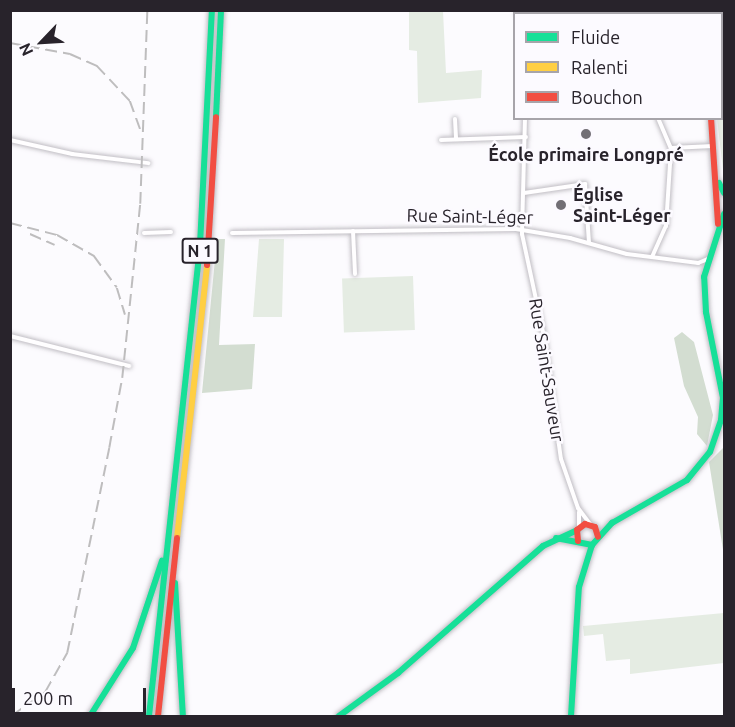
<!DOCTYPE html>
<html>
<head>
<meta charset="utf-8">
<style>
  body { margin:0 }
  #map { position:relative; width:735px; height:727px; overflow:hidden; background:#fcfbfe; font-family:Ubuntu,sans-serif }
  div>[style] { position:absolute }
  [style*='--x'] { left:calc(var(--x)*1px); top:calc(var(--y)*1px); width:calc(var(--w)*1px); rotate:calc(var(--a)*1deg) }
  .green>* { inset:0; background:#e5ece3; transform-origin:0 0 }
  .forest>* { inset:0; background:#d3ddd1 }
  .roads { filter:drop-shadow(0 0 2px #c0bdc3) drop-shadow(0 0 2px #c0bdc3) }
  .street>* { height:4px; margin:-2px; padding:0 2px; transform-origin:2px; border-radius:2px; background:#fffeff }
  .fast>* { height:6px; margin:-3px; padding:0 3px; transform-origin:3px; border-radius:3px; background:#16e098 }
  .slow>* { height:6px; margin:-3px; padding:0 3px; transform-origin:3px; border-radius:3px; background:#ffcf43 }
  .jam>* { height:6px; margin:-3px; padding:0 3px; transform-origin:3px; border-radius:3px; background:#f24e42 }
  .rail>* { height:1.5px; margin-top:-0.75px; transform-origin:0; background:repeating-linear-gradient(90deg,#bebdbe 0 12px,transparent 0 18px) }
  .dots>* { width:16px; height:16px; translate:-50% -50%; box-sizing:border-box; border:3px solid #fcfaff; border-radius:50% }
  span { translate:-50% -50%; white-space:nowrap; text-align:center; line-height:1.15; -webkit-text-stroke:5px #fcfaff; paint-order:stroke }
  .shield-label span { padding:2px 4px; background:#fcfaff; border:2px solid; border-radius:4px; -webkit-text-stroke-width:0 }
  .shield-label { font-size:16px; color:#28232b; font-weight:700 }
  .poi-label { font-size:18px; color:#28232b; font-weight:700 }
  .left { translate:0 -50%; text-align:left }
  .street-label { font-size:18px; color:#28232b }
  .frame { position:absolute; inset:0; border:12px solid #28232b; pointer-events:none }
  .legend { position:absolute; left:513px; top:12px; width:210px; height:108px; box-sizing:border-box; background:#fcfaff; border:2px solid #a7a4aa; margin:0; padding:8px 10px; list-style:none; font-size:18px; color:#28232b }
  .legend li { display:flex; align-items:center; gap:12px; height:30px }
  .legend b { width:30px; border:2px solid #a7a4aa }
  .north { position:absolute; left:12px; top:12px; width:60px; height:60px; -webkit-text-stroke:4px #fcfaff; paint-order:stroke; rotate:245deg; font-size:16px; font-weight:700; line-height:24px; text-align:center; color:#28232b }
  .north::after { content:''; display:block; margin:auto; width:21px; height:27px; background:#28232b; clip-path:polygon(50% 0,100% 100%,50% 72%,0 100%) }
  .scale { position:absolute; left:12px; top:688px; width:134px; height:27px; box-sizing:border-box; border:3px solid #28232b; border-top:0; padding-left:8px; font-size:18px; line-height:21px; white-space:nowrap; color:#28232b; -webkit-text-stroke:4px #fcfaff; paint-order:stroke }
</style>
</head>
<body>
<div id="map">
  <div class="green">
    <i style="clip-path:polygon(409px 11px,443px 11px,446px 73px,482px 70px,481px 98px,418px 103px,417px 51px,409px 50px)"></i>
    <i style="clip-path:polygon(708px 11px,724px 11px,724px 178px,717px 119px,722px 118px,722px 14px)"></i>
    <i style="clip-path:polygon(259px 239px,284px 239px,282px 317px,253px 317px)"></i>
    <i style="left:413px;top:276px;width:54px;height:71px;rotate:88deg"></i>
    <i style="clip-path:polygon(724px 613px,724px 663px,630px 674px,630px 659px,606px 661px,603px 634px,584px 636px,583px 626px)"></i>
  </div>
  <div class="forest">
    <i style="clip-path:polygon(217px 239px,225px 239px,219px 345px,255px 344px,252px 389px,202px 393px)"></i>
    <i style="clip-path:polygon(682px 332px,694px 342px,713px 415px,707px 446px,697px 434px,698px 417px,684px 386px,674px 338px)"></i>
    <i style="clip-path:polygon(724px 447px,724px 556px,709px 462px)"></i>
  </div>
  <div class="roads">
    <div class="street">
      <i style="--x:518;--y:10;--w:4;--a:90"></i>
      <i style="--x:525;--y:118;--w:116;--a:91.5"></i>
      <i style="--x:522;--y:234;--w:105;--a:77.9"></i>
      <i style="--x:544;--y:337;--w:123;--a:82.1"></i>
      <i style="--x:561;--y:459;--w:52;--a:70.9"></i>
      <i style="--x:578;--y:508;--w:20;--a:53"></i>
      <i style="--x:658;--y:118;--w:33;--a:67"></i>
      <i style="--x:455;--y:119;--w:20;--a:87"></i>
      <i style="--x:10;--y:140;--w:64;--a:12.7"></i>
      <i style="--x:72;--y:154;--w:77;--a:6.8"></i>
      <i style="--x:441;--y:140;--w:85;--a:-2"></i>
      <i style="--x:524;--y:193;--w:62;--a:-8.4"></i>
      <i style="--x:585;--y:184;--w:59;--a:86.1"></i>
      <i style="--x:353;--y:231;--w:43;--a:87.3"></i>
      <i style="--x:144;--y:233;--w:27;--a:-2"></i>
      <i style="--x:232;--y:233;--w:284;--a:-0.8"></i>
      <i style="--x:516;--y:229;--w:55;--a:9.5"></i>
      <i style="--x:570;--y:238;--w:59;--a:15.7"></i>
      <i style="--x:627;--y:254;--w:72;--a:7.2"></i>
      <i style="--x:698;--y:263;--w:11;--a:-22"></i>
      <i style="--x:652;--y:257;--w:34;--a:-66"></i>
      <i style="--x:666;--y:226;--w:78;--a:-86.3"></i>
      <i style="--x:671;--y:148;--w:42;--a:-2.7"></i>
      <i style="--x:10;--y:336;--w:123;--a:14.1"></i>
      <i style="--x:579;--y:528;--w:16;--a:-90"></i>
    </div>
    <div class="fast">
      <i style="--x:701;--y:10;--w:4;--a:76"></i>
      <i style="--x:216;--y:117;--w:107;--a:-87.3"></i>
      <i style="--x:719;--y:183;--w:11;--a:63"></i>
      <i style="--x:556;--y:538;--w:37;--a:11"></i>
      <i style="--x:592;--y:545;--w:30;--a:-48"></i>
      <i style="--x:612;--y:523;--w:86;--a:-29.8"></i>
      <i style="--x:687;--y:480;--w:36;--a:-51"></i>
      <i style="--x:710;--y:452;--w:34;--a:-71"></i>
      <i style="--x:721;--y:420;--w:22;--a:-85"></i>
      <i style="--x:723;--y:398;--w:88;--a:-101.2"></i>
      <i style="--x:706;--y:312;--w:35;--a:-93"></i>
      <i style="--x:704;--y:277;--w:66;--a:-72.4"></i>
      <i style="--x:175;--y:583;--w:133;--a:86.6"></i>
      <i style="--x:90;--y:716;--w:80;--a:-57.7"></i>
      <i style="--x:133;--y:648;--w:92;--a:-71.6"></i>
      <i style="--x:149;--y:716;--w:474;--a:-83.8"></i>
      <i style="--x:200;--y:245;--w:235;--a:-87.1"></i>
      <i style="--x:339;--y:716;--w:73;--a:-36.1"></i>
      <i style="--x:398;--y:673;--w:193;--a:-41.2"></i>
      <i style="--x:543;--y:546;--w:38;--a:-25"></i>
      <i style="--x:571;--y:716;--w:129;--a:-86.5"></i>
      <i style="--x:579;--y:587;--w:44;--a:-72.8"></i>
    </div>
    <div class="slow">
      <i style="--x:177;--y:538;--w:275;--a:-83.7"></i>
    </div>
    <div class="jam">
      <i style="--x:711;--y:118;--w:106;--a:86.2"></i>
      <i style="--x:207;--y:265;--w:148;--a:-86.5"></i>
      <i style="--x:578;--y:541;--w:11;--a:-95"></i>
      <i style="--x:577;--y:530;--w:10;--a:-37"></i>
      <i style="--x:585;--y:524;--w:10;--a:17"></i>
      <i style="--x:595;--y:527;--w:10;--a:73"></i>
      <i style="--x:158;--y:716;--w:179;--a:-83.9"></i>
    </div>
  </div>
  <div class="rail">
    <i style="--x:10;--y:43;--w:61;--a:10.4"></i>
    <i style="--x:70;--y:54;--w:30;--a:24"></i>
    <i style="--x:97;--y:66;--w:48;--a:46.7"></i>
    <i style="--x:130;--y:101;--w:30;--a:70"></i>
    <i style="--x:10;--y:223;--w:49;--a:14.3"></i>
    <i style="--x:57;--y:235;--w:43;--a:29.6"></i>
    <i style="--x:94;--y:256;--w:39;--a:54"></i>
    <i style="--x:117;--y:288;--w:28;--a:73"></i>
    <i style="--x:30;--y:234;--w:27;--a:24"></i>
    <i style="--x:11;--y:716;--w:42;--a:-35.2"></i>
    <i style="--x:45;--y:692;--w:45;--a:-60.6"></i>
    <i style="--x:67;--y:653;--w:209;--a:-78.4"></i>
    <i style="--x:109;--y:448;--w:71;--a:-79.5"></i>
    <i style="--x:122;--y:378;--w:175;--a:-84.1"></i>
    <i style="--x:140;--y:204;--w:194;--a:-87.9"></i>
  </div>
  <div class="dots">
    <i style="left:586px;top:134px;background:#726f75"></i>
    <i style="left:561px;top:205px;background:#726f75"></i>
  </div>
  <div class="shield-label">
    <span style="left:200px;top:251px">N 1</span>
  </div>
  <div class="poi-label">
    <span style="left:586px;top:154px">École primaire Longpré</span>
    <span class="left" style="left:573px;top:205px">Église<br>Saint-Léger</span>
  </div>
  <div class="street-label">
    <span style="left:470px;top:216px;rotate:1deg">Rue Saint-Léger</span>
    <span style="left:547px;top:370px;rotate:81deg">Rue Saint-Sauveur</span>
  </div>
  <div class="frame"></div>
  <ul class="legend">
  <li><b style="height:8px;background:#16e098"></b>Fluide</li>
  <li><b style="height:8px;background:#ffcf43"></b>Ralenti</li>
  <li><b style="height:8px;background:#f24e42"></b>Bouchon</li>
  </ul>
  <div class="north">N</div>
  <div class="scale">200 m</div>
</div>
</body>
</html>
